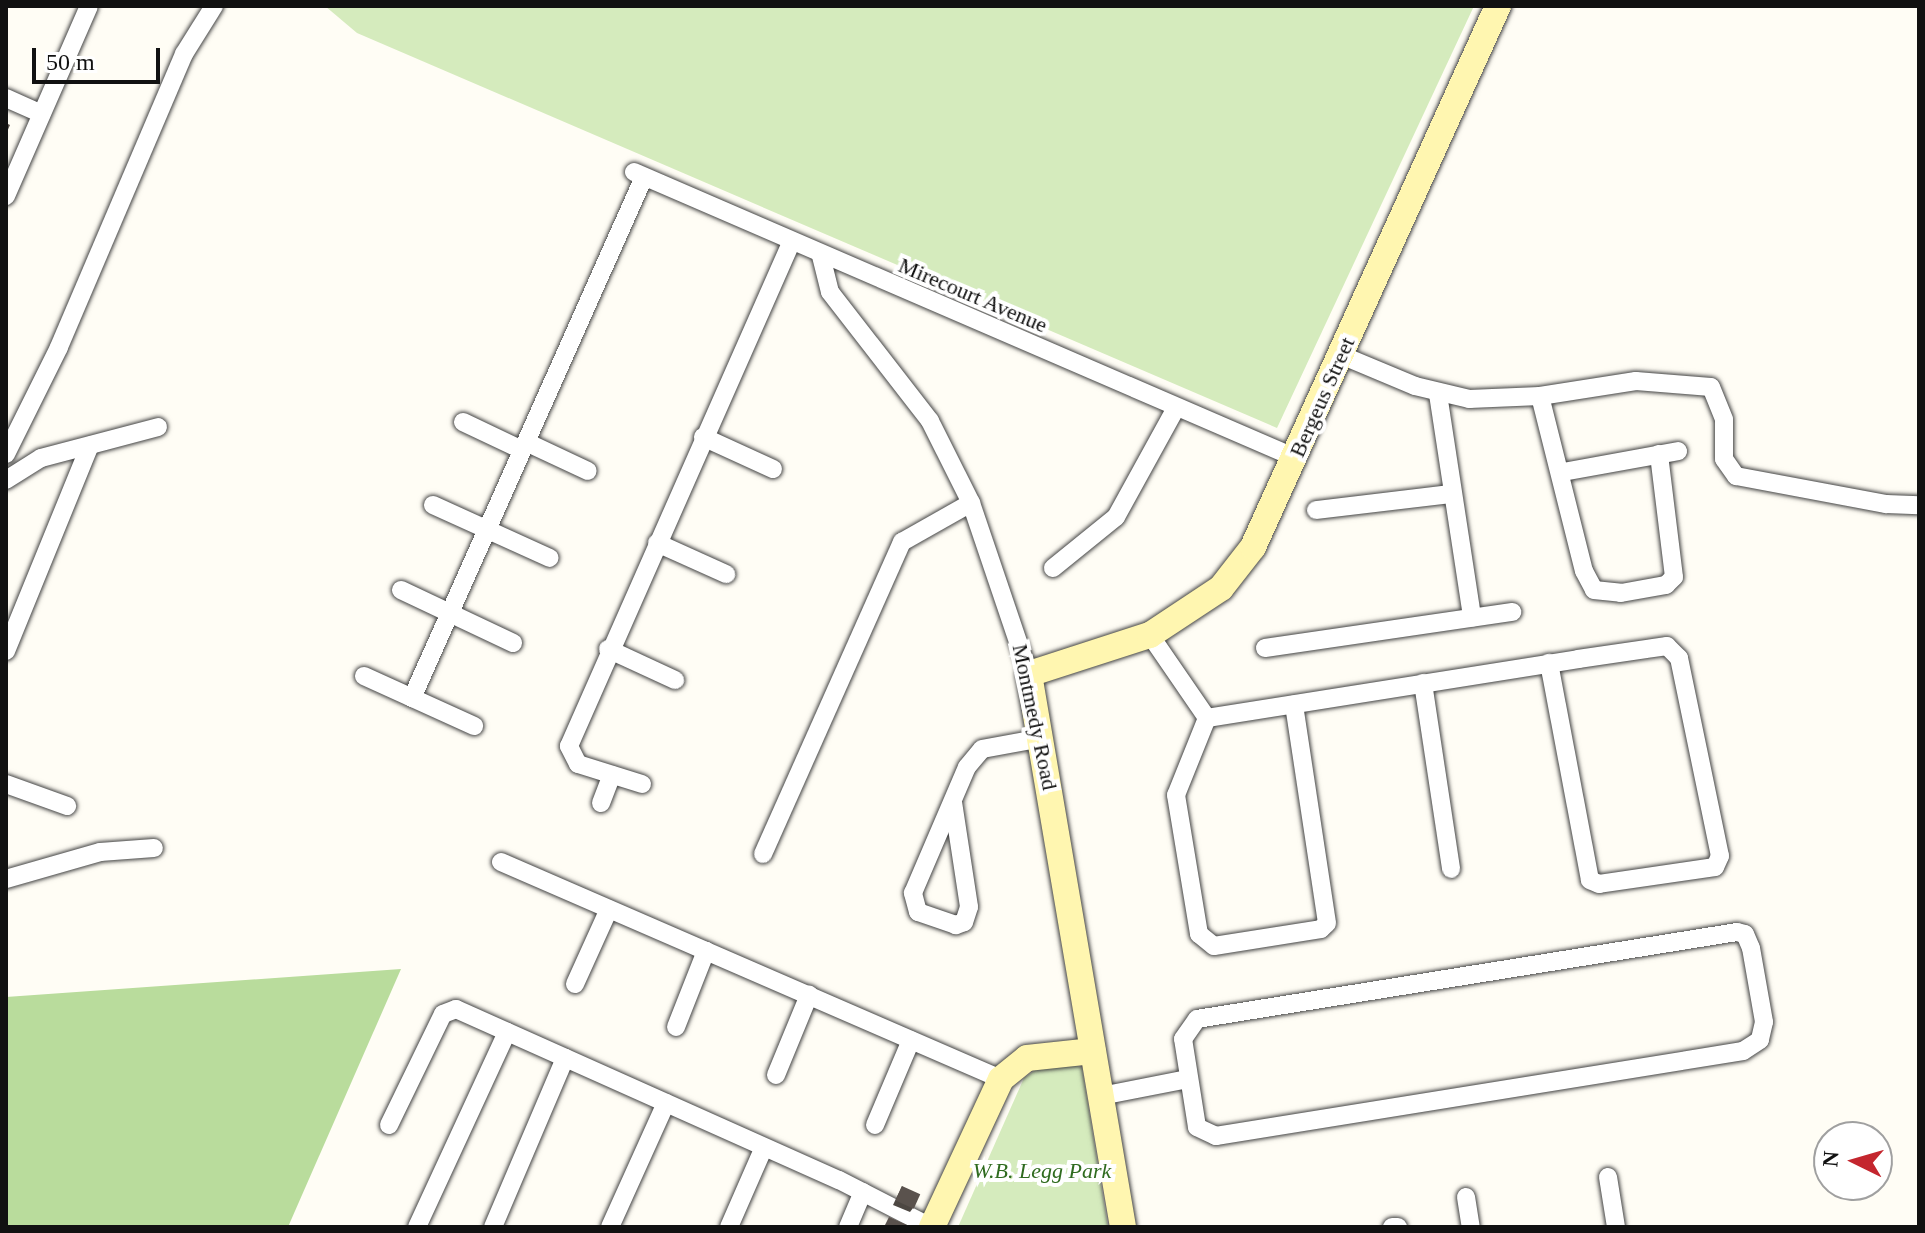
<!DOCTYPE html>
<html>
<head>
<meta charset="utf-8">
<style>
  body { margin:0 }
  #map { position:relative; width:1925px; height:1233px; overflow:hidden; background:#fffdf5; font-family:Georgia,serif }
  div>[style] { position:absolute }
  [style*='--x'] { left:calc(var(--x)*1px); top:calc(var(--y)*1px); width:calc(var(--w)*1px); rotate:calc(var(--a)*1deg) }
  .green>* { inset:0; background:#d5ebbd }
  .forest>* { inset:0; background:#b9dc9c }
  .roads { filter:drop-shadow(0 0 2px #444) drop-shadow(0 0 2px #444) }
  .street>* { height:18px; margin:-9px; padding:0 9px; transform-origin:9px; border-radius:9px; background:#fff }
  .secondary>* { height:26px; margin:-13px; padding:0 13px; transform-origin:13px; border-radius:13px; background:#fff6b0 }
  .wall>* { inset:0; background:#4d4742 }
  .building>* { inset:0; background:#5a524d; transform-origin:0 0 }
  span { translate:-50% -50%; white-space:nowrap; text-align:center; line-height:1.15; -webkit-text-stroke:8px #fff; paint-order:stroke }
  .street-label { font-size:22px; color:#111 }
  .park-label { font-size:22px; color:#2f6b1f; font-style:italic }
  .frame { position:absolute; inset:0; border:8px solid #111; pointer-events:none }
  .north { position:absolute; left:1813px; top:1121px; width:80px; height:80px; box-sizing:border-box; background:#fff; border:2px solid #a0a0a0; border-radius:50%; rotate:275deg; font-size:22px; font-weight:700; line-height:32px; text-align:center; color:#111 }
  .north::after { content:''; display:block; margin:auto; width:28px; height:36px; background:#c4262e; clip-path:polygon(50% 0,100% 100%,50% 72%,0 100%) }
  .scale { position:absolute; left:32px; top:48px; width:128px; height:36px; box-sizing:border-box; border:4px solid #111; border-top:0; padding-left:10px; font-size:24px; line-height:28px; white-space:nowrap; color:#111; -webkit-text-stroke:6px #fff; paint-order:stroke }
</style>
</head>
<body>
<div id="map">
  <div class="green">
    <i style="clip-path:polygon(325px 6px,1474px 6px,1277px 428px,357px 33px)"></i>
    <i style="clip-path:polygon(1066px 1061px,1082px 1068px,1108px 1227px,958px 1227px,1024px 1078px,1046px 1063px)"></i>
  </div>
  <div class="forest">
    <i style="clip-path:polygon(401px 969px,288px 1227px,6px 1227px,6px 997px)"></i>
  </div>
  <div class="roads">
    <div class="street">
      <i style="--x:6;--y:98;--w:39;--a:24"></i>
      <i style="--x:634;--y:172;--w:721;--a:23.37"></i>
      <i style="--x:6;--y:196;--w:207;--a:-66.4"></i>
      <i style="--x:821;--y:256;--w:37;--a:76"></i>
      <i style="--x:830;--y:292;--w:163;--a:52.2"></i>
      <i style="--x:930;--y:421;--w:92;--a:63.4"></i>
      <i style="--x:971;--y:503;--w:181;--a:71.3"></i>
      <i style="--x:1341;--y:355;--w:80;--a:22.7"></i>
      <i style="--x:1415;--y:386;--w:56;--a:13.5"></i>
      <i style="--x:1469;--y:399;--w:71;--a:-2.4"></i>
      <i style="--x:1540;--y:396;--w:97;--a:-8.9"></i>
      <i style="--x:1636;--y:381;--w:75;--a:4.6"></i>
      <i style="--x:1711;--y:387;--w:35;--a:68"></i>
      <i style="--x:1724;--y:420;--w:39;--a:90"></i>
      <i style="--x:1724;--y:459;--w:21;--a:55"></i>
      <i style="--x:1736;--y:476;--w:153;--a:10.6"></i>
      <i style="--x:1886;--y:504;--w:33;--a:2"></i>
      <i style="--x:1438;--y:394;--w:226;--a:81.3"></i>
      <i style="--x:1540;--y:396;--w:180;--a:75.9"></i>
      <i style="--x:1584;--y:571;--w:21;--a:62"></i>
      <i style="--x:1594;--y:590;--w:27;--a:6"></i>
      <i style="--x:1621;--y:593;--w:46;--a:-10.1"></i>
      <i style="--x:1666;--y:585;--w:11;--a:-45"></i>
      <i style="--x:1674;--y:577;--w:124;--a:-97"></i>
      <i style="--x:463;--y:422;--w:65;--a:25.4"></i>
      <i style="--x:703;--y:437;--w:77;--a:24.6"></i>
      <i style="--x:526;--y:442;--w:68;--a:25.1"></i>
      <i style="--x:6;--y:454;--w:119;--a:-63.6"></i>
      <i style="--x:59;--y:347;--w:319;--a:-66.9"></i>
      <i style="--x:184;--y:54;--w:57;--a:-58"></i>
      <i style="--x:1563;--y:472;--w:117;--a:-10.3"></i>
      <i style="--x:6;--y:480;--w:41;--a:-32.2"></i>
      <i style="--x:41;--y:458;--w:121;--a:-14.8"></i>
      <i style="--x:433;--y:505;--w:128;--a:24.4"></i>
      <i style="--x:1316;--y:510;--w:135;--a:-6.8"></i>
      <i style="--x:657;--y:543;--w:76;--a:24.2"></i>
      <i style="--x:1053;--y:568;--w:81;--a:-39"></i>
      <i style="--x:1116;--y:517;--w:124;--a:-61.2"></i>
      <i style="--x:401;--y:590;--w:124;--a:25.3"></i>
      <i style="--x:1150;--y:635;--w:101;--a:55.5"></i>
      <i style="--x:1207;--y:718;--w:376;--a:-9"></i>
      <i style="--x:1578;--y:659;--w:90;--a:-8.3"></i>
      <i style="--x:1667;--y:646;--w:17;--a:45"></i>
      <i style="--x:1679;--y:658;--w:202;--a:78.3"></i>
      <i style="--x:1720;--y:856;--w:12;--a:114"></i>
      <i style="--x:1715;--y:867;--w:117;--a:171.7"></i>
      <i style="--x:1599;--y:884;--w:10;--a:-156"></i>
      <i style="--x:1590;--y:880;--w:221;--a:-100.7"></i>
      <i style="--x:1265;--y:648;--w:250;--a:-8.3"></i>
      <i style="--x:608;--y:649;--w:74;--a:24.8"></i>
      <i style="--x:6;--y:651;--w:222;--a:-67.8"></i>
      <i style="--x:364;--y:676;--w:121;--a:24.4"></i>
      <i style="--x:1423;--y:683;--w:188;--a:81.4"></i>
      <i style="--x:412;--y:698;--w:570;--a:-66"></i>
      <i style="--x:1207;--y:718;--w:83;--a:111.9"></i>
      <i style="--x:1176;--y:795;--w:141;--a:80.6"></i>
      <i style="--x:1199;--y:934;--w:19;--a:39"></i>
      <i style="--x:1214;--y:946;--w:108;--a:-9"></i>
      <i style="--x:1321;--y:929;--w:8;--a:-45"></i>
      <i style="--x:1327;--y:923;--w:221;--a:-98.6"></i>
      <i style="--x:6;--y:784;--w:65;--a:19.8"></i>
      <i style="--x:642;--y:784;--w:67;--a:-162.6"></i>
      <i style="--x:578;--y:764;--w:20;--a:-117"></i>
      <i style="--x:569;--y:746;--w:550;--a:-66.19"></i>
      <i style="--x:953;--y:802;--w:106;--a:81.3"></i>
      <i style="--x:969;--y:907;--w:16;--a:108"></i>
      <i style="--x:964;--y:922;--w:9;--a:159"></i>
      <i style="--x:956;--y:925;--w:40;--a:-161.1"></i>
      <i style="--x:918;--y:912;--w:20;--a:-105"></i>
      <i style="--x:913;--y:893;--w:137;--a:-66.8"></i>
      <i style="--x:967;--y:767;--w:23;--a:-50"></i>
      <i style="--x:982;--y:749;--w:61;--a:-10.4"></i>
      <i style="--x:601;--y:803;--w:30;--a:-69"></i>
      <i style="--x:763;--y:854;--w:342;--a:-66"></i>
      <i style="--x:902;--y:542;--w:79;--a:-29.5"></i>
      <i style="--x:501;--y:862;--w:545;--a:23.46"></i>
      <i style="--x:6;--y:879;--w:98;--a:-16"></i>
      <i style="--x:100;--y:852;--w:54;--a:-4.2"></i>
      <i style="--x:1737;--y:932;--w:8;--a:14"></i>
      <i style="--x:1745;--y:934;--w:15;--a:67"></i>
      <i style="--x:1751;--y:948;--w:75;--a:80"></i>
      <i style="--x:1764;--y:1022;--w:18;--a:103"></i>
      <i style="--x:1760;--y:1040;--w:20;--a:147"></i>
      <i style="--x:1743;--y:1051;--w:534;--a:170.84"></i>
      <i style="--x:1216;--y:1136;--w:21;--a:-155"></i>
      <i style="--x:1197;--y:1127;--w:89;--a:-99"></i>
      <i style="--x:1183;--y:1039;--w:24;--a:-55"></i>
      <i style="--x:1197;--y:1019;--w:547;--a:-9.15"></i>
      <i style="--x:575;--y:984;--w:82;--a:-65.6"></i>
      <i style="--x:676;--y:1027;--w:82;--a:-68.5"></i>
      <i style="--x:776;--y:1075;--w:87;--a:-67.6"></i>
      <i style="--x:1101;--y:1096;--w:89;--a:-11.1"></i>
      <i style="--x:389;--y:1125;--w:123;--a:-64.1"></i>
      <i style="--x:443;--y:1014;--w:14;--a:-21"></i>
      <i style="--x:456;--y:1009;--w:419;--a:24.1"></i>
      <i style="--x:839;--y:1180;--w:103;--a:27.1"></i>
      <i style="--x:875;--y:1125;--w:92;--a:-67"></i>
      <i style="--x:1608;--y:1177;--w:51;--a:80.9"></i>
      <i style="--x:1466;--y:1197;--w:30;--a:81"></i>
      <i style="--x:417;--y:1227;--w:215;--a:-65.2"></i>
      <i style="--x:493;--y:1227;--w:184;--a:-66.9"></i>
      <i style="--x:610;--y:1227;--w:136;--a:-65.7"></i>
      <i style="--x:729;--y:1227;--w:87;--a:-66.4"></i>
      <i style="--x:848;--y:1227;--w:38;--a:-67"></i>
      <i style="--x:1392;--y:1227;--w:6;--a:0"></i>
    </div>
    <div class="secondary">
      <i style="--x:932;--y:1227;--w:163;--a:-65"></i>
      <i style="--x:1001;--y:1079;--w:33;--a:-39"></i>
      <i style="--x:1027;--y:1058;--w:66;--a:-6.1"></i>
      <i style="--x:1123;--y:1227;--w:561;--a:-99.65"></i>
      <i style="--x:1029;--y:674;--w:127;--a:-17.9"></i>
      <i style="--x:1150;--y:635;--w:85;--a:-33.5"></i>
      <i style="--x:1221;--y:588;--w:52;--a:-52"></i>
      <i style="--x:1253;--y:547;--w:594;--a:-65.64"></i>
    </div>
  </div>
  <div class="wall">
    <i style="clip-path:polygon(902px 1186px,913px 1208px,910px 1212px,893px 1205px)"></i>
  </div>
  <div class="building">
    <i style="clip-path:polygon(6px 123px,10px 125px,6px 134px)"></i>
    <i style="left:902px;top:1186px;width:20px;height:16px;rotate:24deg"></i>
    <i style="clip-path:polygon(889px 1217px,907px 1225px,906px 1227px,884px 1227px)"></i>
  </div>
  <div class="street-label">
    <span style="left:973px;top:295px;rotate:23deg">Mirecourt Avenue</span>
    <span style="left:1322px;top:397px;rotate:-66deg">Bergeus Street</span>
    <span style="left:1035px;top:717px;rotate:78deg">Montmedy Road</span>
  </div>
  <div class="park-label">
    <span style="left:1042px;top:1171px">W.B. Legg Park</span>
  </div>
  <div class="frame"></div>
  <div class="north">N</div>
  <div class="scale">50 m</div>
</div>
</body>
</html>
